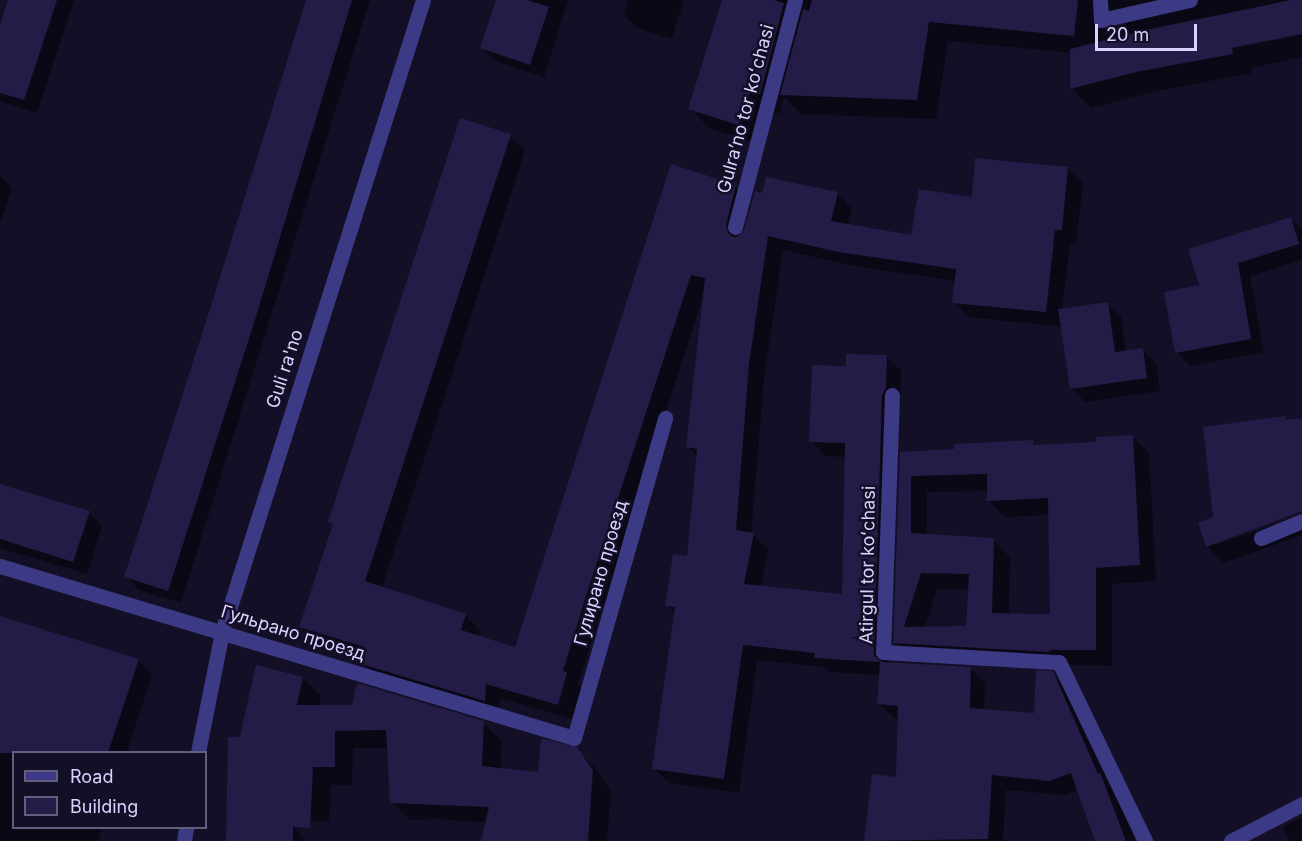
<!DOCTYPE html>
<html>
<head>
<meta charset="utf-8">
<style>
  body { margin:0 }
  #map { position:relative; width:1302px; height:841px; overflow:hidden; background:#130f26; font-family:Inter,sans-serif }
  div>[style] { position:absolute }
  [style*='--x'] { left:calc(var(--x)*1px); top:calc(var(--y)*1px); width:calc(var(--w)*1px); rotate:calc(var(--a)*1deg) }
  .shadow>* { inset:0; background:#0007 }
  .building>* { inset:0; background:#241b47 }
  .minor>* { height:15px; margin:-7.5px; padding:0 7.5px; transform-origin:7.5px; border-radius:7.5px; background:#3d3a85 }
  span { translate:-50% -50%; white-space:nowrap; text-align:center; line-height:1.15; -webkit-text-stroke:5px #130f26; paint-order:stroke }
  .street-label { font-size:18px; color:#d9d4ff }
  .legend { position:absolute; left:12px; top:751px; width:195px; height:78px; box-sizing:border-box; background:#130f26; border:2px solid #625e7d; margin:0; padding:8px 10px; list-style:none; font-size:18px; color:#d9d4ff }
  .legend li { display:flex; align-items:center; gap:12px; height:30px }
  .legend b { width:30px; border:2px solid #625e7d }
  .scale { position:absolute; left:1095px; top:24px; width:102px; height:27px; box-sizing:border-box; border:3px solid #d9d4ff; border-top:0; padding-left:8px; font-size:18px; line-height:21px; white-space:nowrap; color:#d9d4ff; -webkit-text-stroke:4px #130f26; paint-order:stroke }
</style>
</head>
<body>
<div id="map">
  <div class="shadow">
    <i style="clip-path:polygon(9px 0,74px 0,37px 113px,0 101px,0 29px)"></i>
    <i style="clip-path:polygon(306px 0,370px 0,181px 603px,139px 590px,126px 576px,212px 309px)"></i>
    <i style="clip-path:polygon(497px 0,568px 0,544px 77px,495px 61px,482px 48px)"></i>
    <i style="clip-path:polygon(628px 0,684px 0,672px 39px,637px 28px,624px 15px)"></i>
    <i style="clip-path:polygon(evenodd,724px 0,1302px 0,1302px 57px,1251px 68px,1252px 73px,1157px 91px,1091px 108px,1071px 88px,1072px 53px,948px 41px,936px 119px,801px 114px,784px 97px,780px 113px,768px 113px,758px 144px,709px 128px,690px 108px,724px 0,1115px 11px,1128px 24px,1110px 28px,1109px 20px,1115px 11px)"></i>
    <i style="clip-path:polygon(510px 136px,525px 151px,382px 588px,465px 615px,480px 630px,478px 637px,516px 649px,672px 166px,735px 186px,750px 201px,741px 235px,764px 195px,838px 194px,852px 209px,848px 226px,912px 237px,973px 198px,1068px 168px,1083px 183px,1076px 244px,1070px 244px,1062px 310px,1107px 303px,1121px 317px,1126px 352px,1143px 350px,1156px 363px,1160px 391px,1085px 402px,1072px 389px,1063px 327px,969px 317px,954px 302px,956px 281px,854px 266px,783px 250px,764px 379px,751px 534px,768px 549px,761px 587px,844px 595px,846px 457px,825px 456px,811px 441px,847px 368px,886px 356px,901px 371px,900px 403px,897px 410px,889px 664px,970px 668px,985px 683px,984px 711px,1035px 715px,1052px 673px,1067px 688px,1115px 789px,1135px 841px,1096px 841px,1078px 790px,1065px 795px,1006px 790px,1003px 841px,866px 841px,873px 776px,897px 778px,899px 719px,894px 718px,879px 703px,880px 675px,830px 672px,824px 667px,757px 660px,739px 793px,669px 783px,654px 768px,675px 614px,667px 605px,688px 557px,698px 457px,688px 447px,703px 297px,600px 615px,578px 685px,581px 688px,572px 719px,500px 698px,499px 715px,378px 678px,363px 664px,364px 656px,315px 642px,300px 627px,334px 526px,330px 522px)"></i>
    <i style="clip-path:polygon(0 176px,12px 188px,0 224px)"></i>
    <i style="clip-path:polygon(1291px 219px,1302px 230px,1302px 260px,1250px 276px,1264px 352px,1190px 366px,1177px 352px,1201px 286px)"></i>
    <i style="clip-path:polygon(1285px 418px,1289px 421px,1302px 419px,1302px 511px,1215px 542px,1215px 545px,1302px 514px,1302px 535px,1224px 563px,1207px 546px,1215px 518px)"></i>
    <i style="clip-path:polygon(evenodd,1132px 437px,1149px 453px,1156px 581px,1112px 584px,1112px 666px,911px 659px,895px 642px,901px 454px,1032px 442px,1037px 446px,1098px 443px,1132px 437px,988px 491px,988px 500px,1005px 517px,1050px 515px,1051px 616px,1009px 615px,1010px 557px,993px 540px,927px 536px,927px 492px,988px 491px,1132px 437px,937px 589px,969px 590px,967px 628px,925px 628px,937px 589px)"></i>
    <i style="clip-path:polygon(0 485px,89px 512px,102px 526px,87px 574px,0 548px)"></i>
    <i style="clip-path:polygon(0 618px,138px 660px,152px 674px,127px 752px,14px 752px,14px 828px,102px 828px,98px 841px,0 841px)"></i>
    <i style="clip-path:polygon(303px 678px,321px 696px,319px 707px,483px 723px,502px 741px,500px 769px,539px 773px,576px 749px,595px 768px,611px 790px,607px 841px,483px 841px,487px 823px,440px 819px,410px 820px,392px 802px,389px 748px,353px 748px,352px 785px,331px 785px,329px 821px,279px 821px,292px 825px,306px 841px,227px 841px,241px 739px)"></i>
    <i style="clip-path:polygon(1302px 817px,1302px 841px,1290px 841px,1283px 827px)"></i>
  </div>
  <div class="building">
    <i style="clip-path:polygon(8px 0,57px 0,24px 100px,0 93px,0 25px)"></i>
    <i style="clip-path:polygon(306px 0,352px 0,254px 323px,168px 591px,124px 577px,210px 309px)"></i>
    <i style="clip-path:polygon(496px 0,527px 0,549px 7px,530px 65px,480px 48px)"></i>
    <i style="clip-path:polygon(722px 0,774px 0,784px 3px,760px 94px,749px 94px,738px 125px,688px 109px)"></i>
    <i style="clip-path:polygon(812px 0,1078px 0,1074px 36px,929px 22px,917px 100px,780px 95px,803px 9px,809px 11px)"></i>
    <i style="clip-path:polygon(1291px 0,1302px 0,1302px 34px,1232px 48px,1233px 54px,1136px 72px,1070px 89px,1070px 49px,1146px 30px)"></i>
    <i style="clip-path:polygon(460px 118px,511px 134px,365px 581px,466px 614px,461px 630px,515px 647px,671px 164px,736px 185px,726px 225px,728px 233px,733px 237px,738px 236px,744px 230px,755px 191px,762px 193px,766px 177px,838px 192px,831px 221px,911px 235px,919px 189px,972px 197px,975px 158px,1068px 167px,1062px 230px,1055px 230px,1046px 312px,952px 303px,956px 269px,838px 252px,768px 236px,749px 364px,736px 530px,754px 533px,744px 584px,842px 594px,845px 443px,809px 442px,812px 365px,846px 366px,846px 354px,887px 355px,886px 388px,882px 395px,874px 656px,882px 662px,971px 667px,970px 708px,1034px 713px,1036px 670px,1053px 671px,1098px 774px,1100px 772px,1126px 841px,1095px 841px,1071px 773px,1049px 781px,992px 775px,988px 839px,864px 841px,872px 774px,896px 777px,898px 706px,877px 704px,880px 662px,814px 658px,815px 653px,743px 645px,724px 779px,652px 769px,675px 607px,665px 606px,673px 554px,687px 556px,697px 449px,686px 447px,705px 278px,691px 275px,585px 599px,563px 671px,567px 672px,558px 705px,486px 684px,485px 701px,361px 664px,365px 647px,299px 627px,333px 524px,328px 522px)"></i>
    <i style="clip-path:polygon(1291px 217px,1299px 244px,1238px 263px,1251px 339px,1175px 353px,1164px 292px,1199px 285px,1188px 249px)"></i>
    <i style="clip-path:polygon(1108px 302px,1115px 352px,1143px 348px,1147px 378px,1070px 389px,1058px 309px)"></i>
    <i style="clip-path:polygon(1286px 416px,1286px 420px,1302px 418px,1302px 511px,1206px 547px,1198px 523px,1213px 517px,1203px 427px)"></i>
    <i style="clip-path:polygon(evenodd,1133px 435px,1140px 565px,1096px 568px,1096px 650px,1049px 650px,1050px 652px,893px 643px,900px 452px,954px 449px,954px 444px,1033px 440px,1033px 445px,1096px 442px,1096px 437px,1133px 435px,987px 474px,987px 501px,1048px 498px,1050px 614px,992px 613px,994px 538px,911px 533px,911px 476px,987px 474px,1133px 435px,921px 573px,969px 574px,966px 626px,904px 627px,921px 573px)"></i>
    <i style="clip-path:polygon(0 484px,90px 511px,73px 562px,0 539px)"></i>
    <i style="clip-path:polygon(0 616px,139px 659px,108px 753px,0 753px)"></i>
    <i style="clip-path:polygon(256px 665px,303px 677px,297px 705px,352px 705px,357px 683px,484px 721px,482px 766px,538px 772px,541px 738px,577px 747px,593px 770px,588px 841px,481px 841px,489px 807px,390px 803px,386px 730px,335px 731px,335px 767px,313px 767px,310px 828px,293px 827px,293px 841px,226px 841px,228px 737px,240px 737px)"></i>
  </div>
  <div class="minor">
    <i style="--x:1100;--y:0;--w:20;--a:87"></i>
    <i style="--x:1101;--y:20;--w:91;--a:-12.7"></i>
    <i style="--x:735;--y:227;--w:235;--a:-75.2"></i>
    <i style="--x:892;--y:395;--w:257;--a:92"></i>
    <i style="--x:883;--y:652;--w:176;--a:3.3"></i>
    <i style="--x:1059;--y:662;--w:199;--a:64.3"></i>
    <i style="--x:1261;--y:538;--w:44;--a:-22.5"></i>
    <i style="--x:0;--y:566;--w:599;--a:16.68"></i>
    <i style="--x:574;--y:738;--w:333;--a:-74.1"></i>
    <i style="--x:198;--y:752;--w:122;--a:-78.7"></i>
    <i style="--x:222;--y:632;--w:663;--a:-72.36"></i>
    <i style="--x:184;--y:841;--w:13;--a:-81"></i>
    <i style="--x:1231;--y:841;--w:80;--a:-27.5"></i>
  </div>
  <div class="street-label">
    <span style="left:746px;top:109px;rotate:-75deg">Gulraʼno tor koʻchasi</span>
    <span style="left:285px;top:369px;rotate:-72deg">Guli ra'no</span>
    <span style="left:868px;top:565px;rotate:-89deg">Atirgul tor koʻchasi</span>
    <span style="left:601px;top:573px;rotate:-74deg">Гулирано проезд</span>
    <span style="left:293px;top:633px;rotate:17deg">Гульрано проезд</span>
  </div>
  <ul class="legend">
  <li><b style="height:8px;background:#3d3a85"></b>Road</li>
  <li><b style="height:16px;background:#241b47"></b>Building</li>
  </ul>
  <div class="scale">20 m</div>
</div>
</body>
</html>
